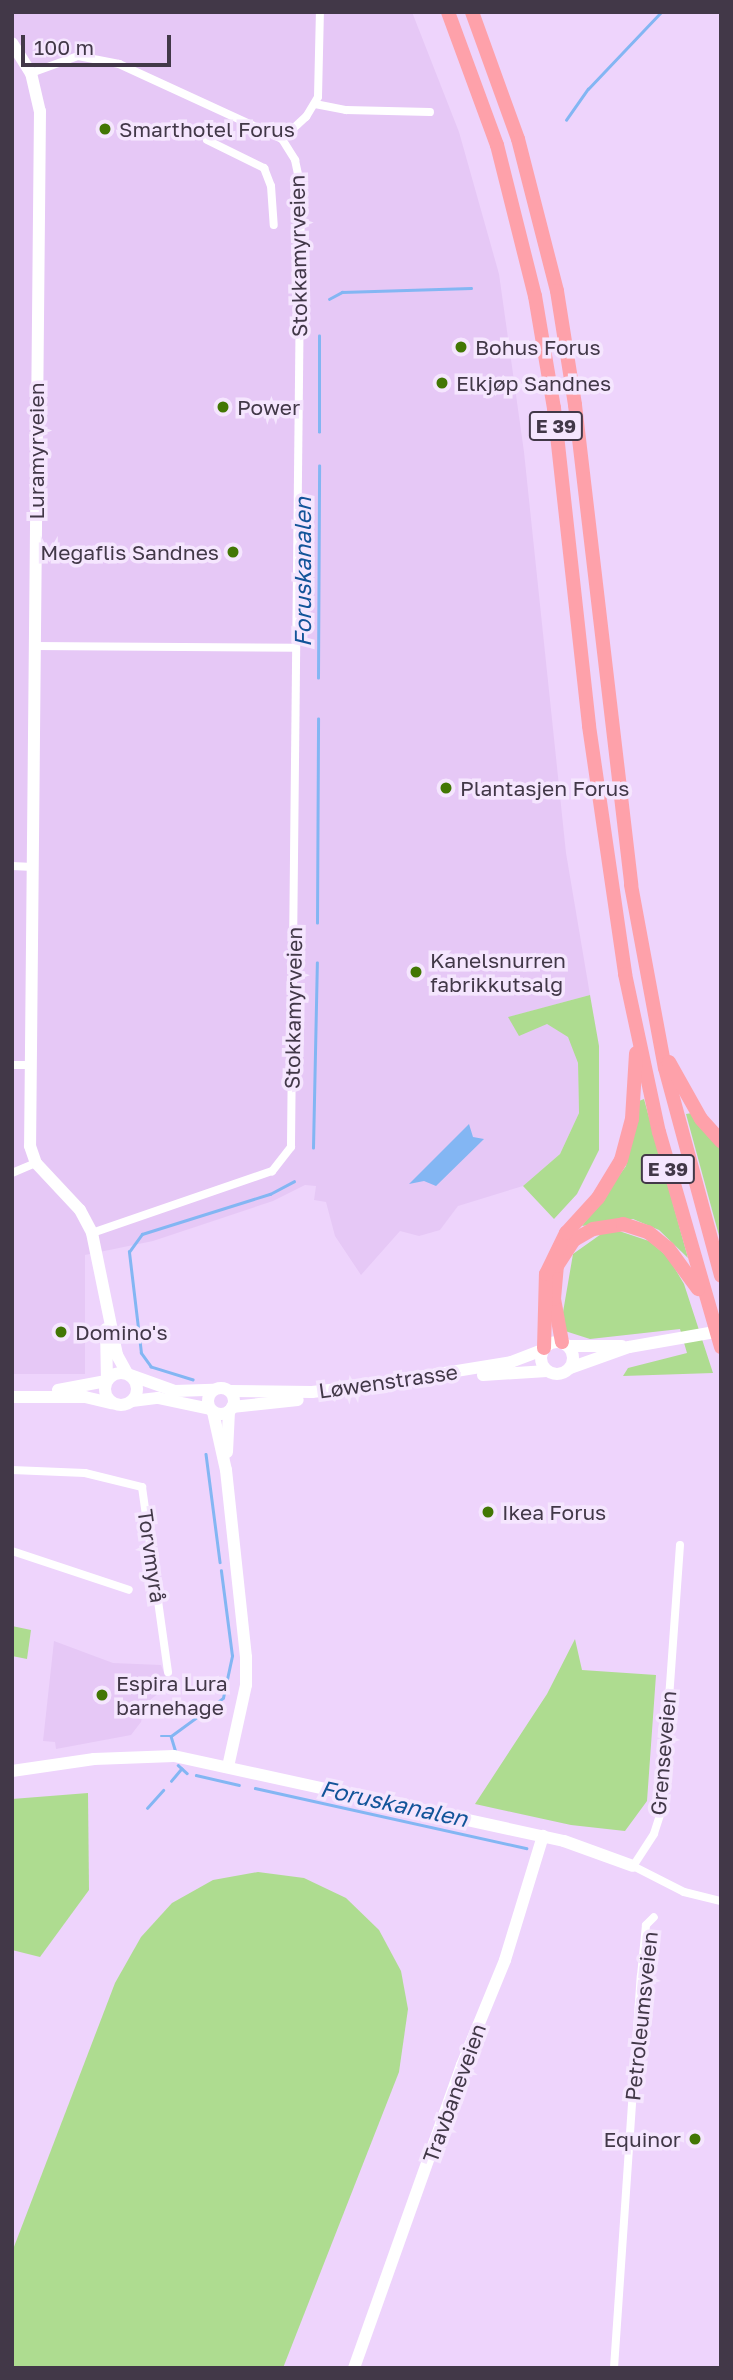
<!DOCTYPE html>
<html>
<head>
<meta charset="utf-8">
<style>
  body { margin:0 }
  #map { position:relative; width:733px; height:2380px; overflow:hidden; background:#eed4fc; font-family:"Golos Text",sans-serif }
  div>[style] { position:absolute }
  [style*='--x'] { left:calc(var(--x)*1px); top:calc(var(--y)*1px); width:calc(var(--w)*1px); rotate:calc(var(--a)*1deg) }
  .built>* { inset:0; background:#e6c8f6 }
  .green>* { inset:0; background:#aedc90 }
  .water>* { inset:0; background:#83b6f3 }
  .stream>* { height:2.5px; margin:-1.25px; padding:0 1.25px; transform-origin:1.25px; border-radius:1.25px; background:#83b6f3 }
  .street>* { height:8px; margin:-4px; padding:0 4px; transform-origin:4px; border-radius:4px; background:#fff }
  .secondary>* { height:12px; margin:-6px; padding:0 6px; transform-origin:6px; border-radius:6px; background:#fff }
  .secondary>.ring { margin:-6px; padding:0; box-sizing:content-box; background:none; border:12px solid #fff; border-radius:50% }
  .highway>* { height:14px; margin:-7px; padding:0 7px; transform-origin:7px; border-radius:7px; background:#fea1aa }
  .dots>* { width:19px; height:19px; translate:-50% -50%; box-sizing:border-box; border:4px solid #f5e6fe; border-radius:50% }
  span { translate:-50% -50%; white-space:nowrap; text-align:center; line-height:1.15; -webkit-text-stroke:7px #f5e6fe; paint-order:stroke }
  .shield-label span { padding:2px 5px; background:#f5e6fe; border:2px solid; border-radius:5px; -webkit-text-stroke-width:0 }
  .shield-label { font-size:19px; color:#423848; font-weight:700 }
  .poi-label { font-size:21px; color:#423848 }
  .left { translate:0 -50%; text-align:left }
  .right { translate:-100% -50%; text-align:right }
  .street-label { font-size:21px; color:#423848 }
  .water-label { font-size:23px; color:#125499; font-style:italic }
  .frame { position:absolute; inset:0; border:14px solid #423848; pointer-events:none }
  .scale { position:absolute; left:21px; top:35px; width:150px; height:32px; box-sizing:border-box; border:4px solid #423848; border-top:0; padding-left:9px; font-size:21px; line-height:24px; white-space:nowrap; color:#423848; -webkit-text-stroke:5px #f5e6fe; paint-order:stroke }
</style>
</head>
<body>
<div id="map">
  <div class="built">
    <i style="clip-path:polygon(12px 12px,412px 12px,459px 132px,499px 274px,524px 452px,566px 853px,590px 995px,509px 1017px,547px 1024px,569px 1037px,578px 1063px,579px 1113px,560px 1154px,523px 1186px,458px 1206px,440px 1230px,419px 1236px,400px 1231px,361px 1275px,335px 1236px,326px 1202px,314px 1200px,316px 1186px,305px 1185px,273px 1201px,153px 1241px,85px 1255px,85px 1374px,12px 1374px)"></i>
    <i style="clip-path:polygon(54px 1641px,113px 1663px,161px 1665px,169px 1685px,145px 1704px,141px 1722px,131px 1735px,56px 1749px,55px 1742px,43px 1741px)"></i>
  </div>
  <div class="green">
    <i style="clip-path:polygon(590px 995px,599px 1046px,599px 1150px,577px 1194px,554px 1219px,523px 1186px,560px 1154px,579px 1113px,578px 1063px,568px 1037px,547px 1024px,519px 1036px,508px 1017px)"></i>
    <i style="clip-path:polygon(644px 1099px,688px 1258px,659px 1230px,633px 1219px,582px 1226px,626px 1166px,639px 1101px)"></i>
    <i style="clip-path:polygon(692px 1113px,721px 1148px,721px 1243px,686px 1114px)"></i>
    <i style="clip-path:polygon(616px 1230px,649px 1241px,668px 1257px,684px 1284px,713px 1373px,623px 1376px,628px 1368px,687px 1353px,680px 1329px,590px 1339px,565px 1331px,562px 1318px,573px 1254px,604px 1232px)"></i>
    <i style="clip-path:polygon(12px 1626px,31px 1630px,27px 1659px,12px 1656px)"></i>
    <i style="clip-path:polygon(575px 1639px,582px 1670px,656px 1675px,647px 1801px,625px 1831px,571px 1825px,475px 1804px,547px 1694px)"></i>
    <i style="clip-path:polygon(88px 1793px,89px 1890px,40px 1957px,12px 1950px,12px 1799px)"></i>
    <i style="clip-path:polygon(258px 1872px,304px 1878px,346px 1898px,379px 1930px,401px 1971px,408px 2009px,399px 2072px,283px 2368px,12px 2368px,12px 2252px,115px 1983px,141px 1937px,172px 1903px,213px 1880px)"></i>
  </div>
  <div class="water">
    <i style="clip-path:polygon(469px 1124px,473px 1137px,484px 1139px,436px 1186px,424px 1181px,409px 1184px)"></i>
  </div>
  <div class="stream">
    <i style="--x:566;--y:120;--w:38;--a:-55"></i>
    <i style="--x:588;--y:89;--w:106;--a:-46.5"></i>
    <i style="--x:329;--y:299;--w:15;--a:-28"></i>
    <i style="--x:342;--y:292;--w:129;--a:-1.8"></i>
    <i style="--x:319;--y:432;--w:96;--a:-90"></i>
    <i style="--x:318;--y:678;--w:212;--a:-89.7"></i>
    <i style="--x:317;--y:923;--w:204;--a:-89.7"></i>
    <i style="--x:313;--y:1148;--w:185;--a:-88.8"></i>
    <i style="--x:193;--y:1380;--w:44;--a:-162.8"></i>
    <i style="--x:151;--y:1367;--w:17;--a:-126"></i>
    <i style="--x:141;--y:1353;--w:102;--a:-96.8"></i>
    <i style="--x:129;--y:1252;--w:22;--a:-54"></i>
    <i style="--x:142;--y:1234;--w:134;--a:-17.4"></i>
    <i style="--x:270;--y:1194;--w:27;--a:-28"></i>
    <i style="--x:206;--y:1454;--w:109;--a:82.6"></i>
    <i style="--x:161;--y:1736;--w:10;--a:0"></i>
    <i style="--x:171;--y:1736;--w:14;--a:73"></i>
    <i style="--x:171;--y:1736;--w:64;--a:-36.2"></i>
    <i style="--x:223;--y:1698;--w:43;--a:-77.9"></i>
    <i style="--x:232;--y:1656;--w:86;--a:-97.4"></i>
    <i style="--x:178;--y:1765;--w:12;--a:42"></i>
    <i style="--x:196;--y:1775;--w:44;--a:13.1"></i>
    <i style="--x:171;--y:1781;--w:16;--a:-50"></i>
    <i style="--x:255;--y:1788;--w:278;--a:12.5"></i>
    <i style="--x:147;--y:1808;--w:24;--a:-48"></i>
  </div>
  <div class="street">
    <i style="--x:31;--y:73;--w:50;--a:-19.9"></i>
    <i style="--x:78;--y:56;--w:42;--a:11"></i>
    <i style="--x:119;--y:64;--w:179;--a:24.7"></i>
    <i style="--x:282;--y:139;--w:25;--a:58"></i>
    <i style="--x:295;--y:160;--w:30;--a:78"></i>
    <i style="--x:301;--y:189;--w:958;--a:90.6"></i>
    <i style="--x:291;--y:1147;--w:31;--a:128"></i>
    <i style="--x:272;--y:1171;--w:190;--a:161"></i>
    <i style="--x:315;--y:104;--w:32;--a:11"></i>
    <i style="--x:346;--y:110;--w:84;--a:1.4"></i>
    <i style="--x:282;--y:139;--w:33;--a:-43"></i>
    <i style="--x:306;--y:117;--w:23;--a:-59"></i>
    <i style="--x:318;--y:97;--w:85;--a:-88.7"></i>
    <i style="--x:207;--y:140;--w:64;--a:26.2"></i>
    <i style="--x:264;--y:168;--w:19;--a:69"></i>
    <i style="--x:271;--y:186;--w:39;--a:86"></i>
    <i style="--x:34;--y:646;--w:262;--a:0.4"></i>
    <i style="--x:12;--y:866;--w:21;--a:3"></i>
    <i style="--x:12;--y:1065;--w:18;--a:0"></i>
    <i style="--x:12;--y:1173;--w:26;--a:-23"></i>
    <i style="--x:12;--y:1470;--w:73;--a:2.4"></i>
    <i style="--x:85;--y:1473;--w:59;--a:13.8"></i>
    <i style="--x:142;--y:1487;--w:187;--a:82"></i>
    <i style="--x:680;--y:1545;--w:268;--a:94.1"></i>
    <i style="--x:661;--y:1812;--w:23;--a:108"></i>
    <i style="--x:654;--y:1834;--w:38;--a:123"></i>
    <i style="--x:633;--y:1866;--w:57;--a:27"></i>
    <i style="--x:684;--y:1892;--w:38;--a:14"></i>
    <i style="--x:12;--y:1551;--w:123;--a:18.4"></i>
    <i style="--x:614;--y:2368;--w:393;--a:-86.1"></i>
    <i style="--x:641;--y:1976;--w:51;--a:-84.4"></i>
    <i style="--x:646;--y:1925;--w:11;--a:-45"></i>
  </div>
  <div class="secondary">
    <i style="--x:12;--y:43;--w:36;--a:58"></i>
    <i style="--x:31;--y:73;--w:39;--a:77"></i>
    <i style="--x:40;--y:111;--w:1035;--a:90.55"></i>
    <i style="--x:30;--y:1146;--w:18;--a:71"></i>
    <i style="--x:36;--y:1163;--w:64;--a:46.9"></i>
    <i style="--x:80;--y:1210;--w:26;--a:62"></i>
    <i style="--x:92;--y:1233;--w:125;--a:78.4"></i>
    <i style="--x:117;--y:1355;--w:21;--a:61"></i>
    <i style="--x:106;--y:1329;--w:51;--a:88.9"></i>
    <i class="ring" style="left:541px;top:1342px;width:20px;height:20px"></i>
    <i style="--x:569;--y:1346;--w:53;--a:0"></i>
    <i style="--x:570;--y:1368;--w:63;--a:-19.6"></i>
    <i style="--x:629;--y:1347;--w:93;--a:-9.9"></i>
    <i class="ring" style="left:105px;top:1373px;width:20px;height:20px"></i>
    <i style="--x:130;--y:1375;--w:48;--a:19.6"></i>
    <i style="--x:175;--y:1391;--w:38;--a:-2"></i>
    <i style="--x:483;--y:1375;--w:64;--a:-3.6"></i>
    <i class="ring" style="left:208px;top:1388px;width:14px;height:14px"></i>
    <i style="--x:58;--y:1390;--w:49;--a:-10.6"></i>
    <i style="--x:230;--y:1391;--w:82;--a:0.7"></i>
    <i style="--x:312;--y:1392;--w:53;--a:-6.5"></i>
    <i style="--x:365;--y:1386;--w:148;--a:-9.3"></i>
    <i style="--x:511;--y:1362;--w:34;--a:-21"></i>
    <i style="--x:12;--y:1397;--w:73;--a:0"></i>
    <i style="--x:85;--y:1397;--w:28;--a:13"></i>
    <i style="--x:132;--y:1401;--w:26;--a:-7"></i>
    <i style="--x:158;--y:1398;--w:53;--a:11.9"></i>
    <i style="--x:232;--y:1407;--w:66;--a:-6.1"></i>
    <i style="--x:213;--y:1412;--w:59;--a:77.4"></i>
    <i style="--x:226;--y:1470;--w:188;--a:83.9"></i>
    <i style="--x:246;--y:1657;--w:28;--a:90"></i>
    <i style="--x:246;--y:1685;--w:84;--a:102.4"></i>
    <i style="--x:227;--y:1452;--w:41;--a:-87.2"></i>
    <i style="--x:12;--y:1771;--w:83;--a:-8.3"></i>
    <i style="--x:94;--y:1759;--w:80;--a:-2.1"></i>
    <i style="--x:174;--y:1756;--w:399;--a:12.3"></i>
    <i style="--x:564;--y:1841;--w:73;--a:19.9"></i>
    <i style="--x:354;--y:2368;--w:322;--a:-70.4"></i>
    <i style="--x:462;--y:2065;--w:113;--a:-67.7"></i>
    <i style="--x:505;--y:1960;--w:130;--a:-73"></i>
  </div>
  <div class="highway">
    <i style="--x:448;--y:12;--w:142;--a:69.8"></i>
    <i style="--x:497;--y:145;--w:156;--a:75.9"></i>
    <i style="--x:535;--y:296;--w:114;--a:80.4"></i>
    <i style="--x:554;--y:408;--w:320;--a:83.7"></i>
    <i style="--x:589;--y:726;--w:251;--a:81.7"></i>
    <i style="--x:625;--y:974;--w:162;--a:77.9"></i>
    <i style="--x:659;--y:1132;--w:224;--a:73.9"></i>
    <i style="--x:472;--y:12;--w:135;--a:70.1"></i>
    <i style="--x:518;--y:139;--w:157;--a:75.6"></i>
    <i style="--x:557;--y:291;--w:115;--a:81"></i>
    <i style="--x:575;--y:405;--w:483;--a:83.3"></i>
    <i style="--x:631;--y:885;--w:186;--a:79.5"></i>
    <i style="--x:665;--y:1068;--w:215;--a:74.9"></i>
    <i style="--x:669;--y:1062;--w:65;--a:60.7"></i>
    <i style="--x:701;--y:1119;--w:30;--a:48"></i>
    <i style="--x:562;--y:1342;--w:44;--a:-100.5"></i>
    <i style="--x:554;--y:1299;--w:33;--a:-85"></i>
    <i style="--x:557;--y:1266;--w:31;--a:-57"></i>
    <i style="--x:574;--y:1240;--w:22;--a:-30"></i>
    <i style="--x:593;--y:1229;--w:30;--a:-9"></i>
    <i style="--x:623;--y:1224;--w:26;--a:18"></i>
    <i style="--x:648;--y:1232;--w:26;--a:39"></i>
    <i style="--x:668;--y:1248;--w:51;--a:53.8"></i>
    <i style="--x:544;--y:1348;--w:74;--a:-88.5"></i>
    <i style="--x:546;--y:1274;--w:46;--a:-64"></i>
    <i style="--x:566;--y:1233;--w:47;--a:-47.6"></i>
    <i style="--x:598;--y:1198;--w:44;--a:-58.8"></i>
    <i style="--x:621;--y:1160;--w:42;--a:-75"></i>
    <i style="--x:632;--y:1119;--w:66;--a:-86.5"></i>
  </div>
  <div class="dots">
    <i style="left:105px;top:129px;background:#427704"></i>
    <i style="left:461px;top:347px;background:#427704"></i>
    <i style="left:442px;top:383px;background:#427704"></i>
    <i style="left:223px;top:407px;background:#427704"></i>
    <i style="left:233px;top:552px;background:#427704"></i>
    <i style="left:446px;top:788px;background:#427704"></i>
    <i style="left:416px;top:972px;background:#427704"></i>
    <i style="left:61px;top:1332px;background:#427704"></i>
    <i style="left:488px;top:1512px;background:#427704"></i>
    <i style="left:102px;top:1695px;background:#427704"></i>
    <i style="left:695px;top:2139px;background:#427704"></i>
  </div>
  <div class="shield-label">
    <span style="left:556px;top:426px">E 39</span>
    <span style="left:668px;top:1169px">E 39</span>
  </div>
  <div class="poi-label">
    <span class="left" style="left:119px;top:129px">Smarthotel Forus</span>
    <span class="left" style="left:475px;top:347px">Bohus Forus</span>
    <span class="left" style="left:456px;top:383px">Elkjøp Sandnes</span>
    <span class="left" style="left:237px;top:407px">Power</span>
    <span class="right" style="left:219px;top:552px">Megaflis Sandnes</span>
    <span class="left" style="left:460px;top:788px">Plantasjen Forus</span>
    <span class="left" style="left:430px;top:972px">Kanelsnurren<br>fabrikkutsalg</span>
    <span class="left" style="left:75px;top:1332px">Domino's</span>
    <span class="left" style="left:502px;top:1512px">Ikea Forus</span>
    <span class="left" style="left:116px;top:1695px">Espira Lura<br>barnehage</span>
    <span class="right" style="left:681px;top:2139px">Equinor</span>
  </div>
  <div class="street-label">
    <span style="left:298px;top:256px;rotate:-91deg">Stokkamyrveien</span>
    <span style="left:36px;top:451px;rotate:-90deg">Luramyrveien</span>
    <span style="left:293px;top:1008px;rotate:-89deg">Stokkamyrveien</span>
    <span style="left:388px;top:1381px;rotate:-8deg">Løwenstrasse</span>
    <span style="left:152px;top:1556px;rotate:82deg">Torvmyrå</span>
    <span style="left:663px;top:1753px;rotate:-85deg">Grenseveien</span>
    <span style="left:641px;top:2016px;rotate:-84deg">Petroleumsveien</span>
    <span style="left:454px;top:2093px;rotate:-70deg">Travbaneveien</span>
  </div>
  <div class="water-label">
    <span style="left:302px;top:572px;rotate:-90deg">Foruskanalen</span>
    <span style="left:394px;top:1803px;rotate:12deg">Foruskanalen</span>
  </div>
  <div class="frame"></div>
  <div class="scale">100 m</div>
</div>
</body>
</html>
